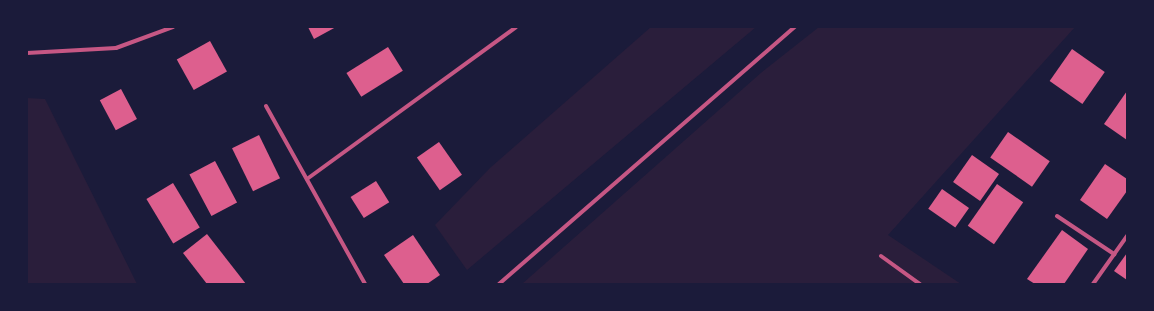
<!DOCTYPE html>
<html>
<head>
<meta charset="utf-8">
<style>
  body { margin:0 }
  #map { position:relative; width:1154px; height:311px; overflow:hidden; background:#1b1b3a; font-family:Signika,sans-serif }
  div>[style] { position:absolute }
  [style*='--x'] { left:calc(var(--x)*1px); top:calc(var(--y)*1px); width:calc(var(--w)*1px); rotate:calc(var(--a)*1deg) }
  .green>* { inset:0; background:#2a1e3b }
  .building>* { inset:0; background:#dd5f8e; transform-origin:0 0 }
  .minor>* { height:4px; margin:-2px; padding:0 2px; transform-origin:2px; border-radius:2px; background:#c65784 }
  span { translate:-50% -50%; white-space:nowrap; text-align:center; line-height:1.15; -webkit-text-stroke:3.5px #1b1b3a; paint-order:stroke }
  .frame { position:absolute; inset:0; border:28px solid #1b1b3a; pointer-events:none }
</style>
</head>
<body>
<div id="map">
  <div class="green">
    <i style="clip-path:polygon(651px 27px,756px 27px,467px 270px,435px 225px,490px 168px)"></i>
    <i style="clip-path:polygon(819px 27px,1075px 27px,888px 235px,961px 284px,522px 284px,762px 72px)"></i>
    <i style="clip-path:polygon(27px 98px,45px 99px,137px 284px,27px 284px)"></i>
  </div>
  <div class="building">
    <i style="clip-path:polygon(308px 27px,336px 27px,314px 39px)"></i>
    <i style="left:210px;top:41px;width:35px;height:38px;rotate:61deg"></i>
    <i style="left:388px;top:47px;width:28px;height:49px;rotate:58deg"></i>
    <i style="left:1072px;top:49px;width:40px;height:39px;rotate:35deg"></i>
    <i style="left:121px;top:89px;width:34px;height:24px;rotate:62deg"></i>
    <i style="clip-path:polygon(1127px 91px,1127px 140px,1104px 124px)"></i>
    <i style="left:1008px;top:132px;width:51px;height:31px;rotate:35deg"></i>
    <i style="left:259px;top:135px;width:48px;height:30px;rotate:64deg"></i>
    <i style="left:439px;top:142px;width:40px;height:27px;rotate:55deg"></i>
    <i style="left:972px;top:155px;width:33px;height:33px;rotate:35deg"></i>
    <i style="left:215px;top:161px;width:47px;height:29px;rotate:62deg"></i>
    <i style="clip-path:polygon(1105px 164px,1127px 179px,1127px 191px,1107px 219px,1080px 200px)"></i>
    <i style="left:376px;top:181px;width:25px;height:30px;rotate:58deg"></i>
    <i style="left:173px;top:183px;width:52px;height:31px;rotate:59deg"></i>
    <i style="left:997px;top:184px;width:32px;height:51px;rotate:35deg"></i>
    <i style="left:942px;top:189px;width:33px;height:24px;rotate:35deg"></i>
    <i style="clip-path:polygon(1062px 230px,1088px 249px,1064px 284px,1035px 284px,1027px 279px)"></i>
    <i style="clip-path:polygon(207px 234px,246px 284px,207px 284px,183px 253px)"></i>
    <i style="clip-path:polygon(413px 235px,440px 275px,427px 284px,404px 284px,384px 255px)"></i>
    <i style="clip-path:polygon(1127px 253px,1127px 280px,1114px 271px)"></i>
  </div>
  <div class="minor">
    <i style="--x:27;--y:53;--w:89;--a:-3.2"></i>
    <i style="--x:116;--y:48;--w:61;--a:-20.2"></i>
    <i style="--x:266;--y:106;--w:204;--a:60.9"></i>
    <i style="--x:307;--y:179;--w:258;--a:-36"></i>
    <i style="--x:1057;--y:216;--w:69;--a:33.7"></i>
    <i style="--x:881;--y:256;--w:48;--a:35.7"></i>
    <i style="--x:499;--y:284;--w:392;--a:-41"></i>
    <i style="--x:1093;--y:284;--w:59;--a:-54.7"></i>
  </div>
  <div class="frame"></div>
</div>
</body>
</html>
